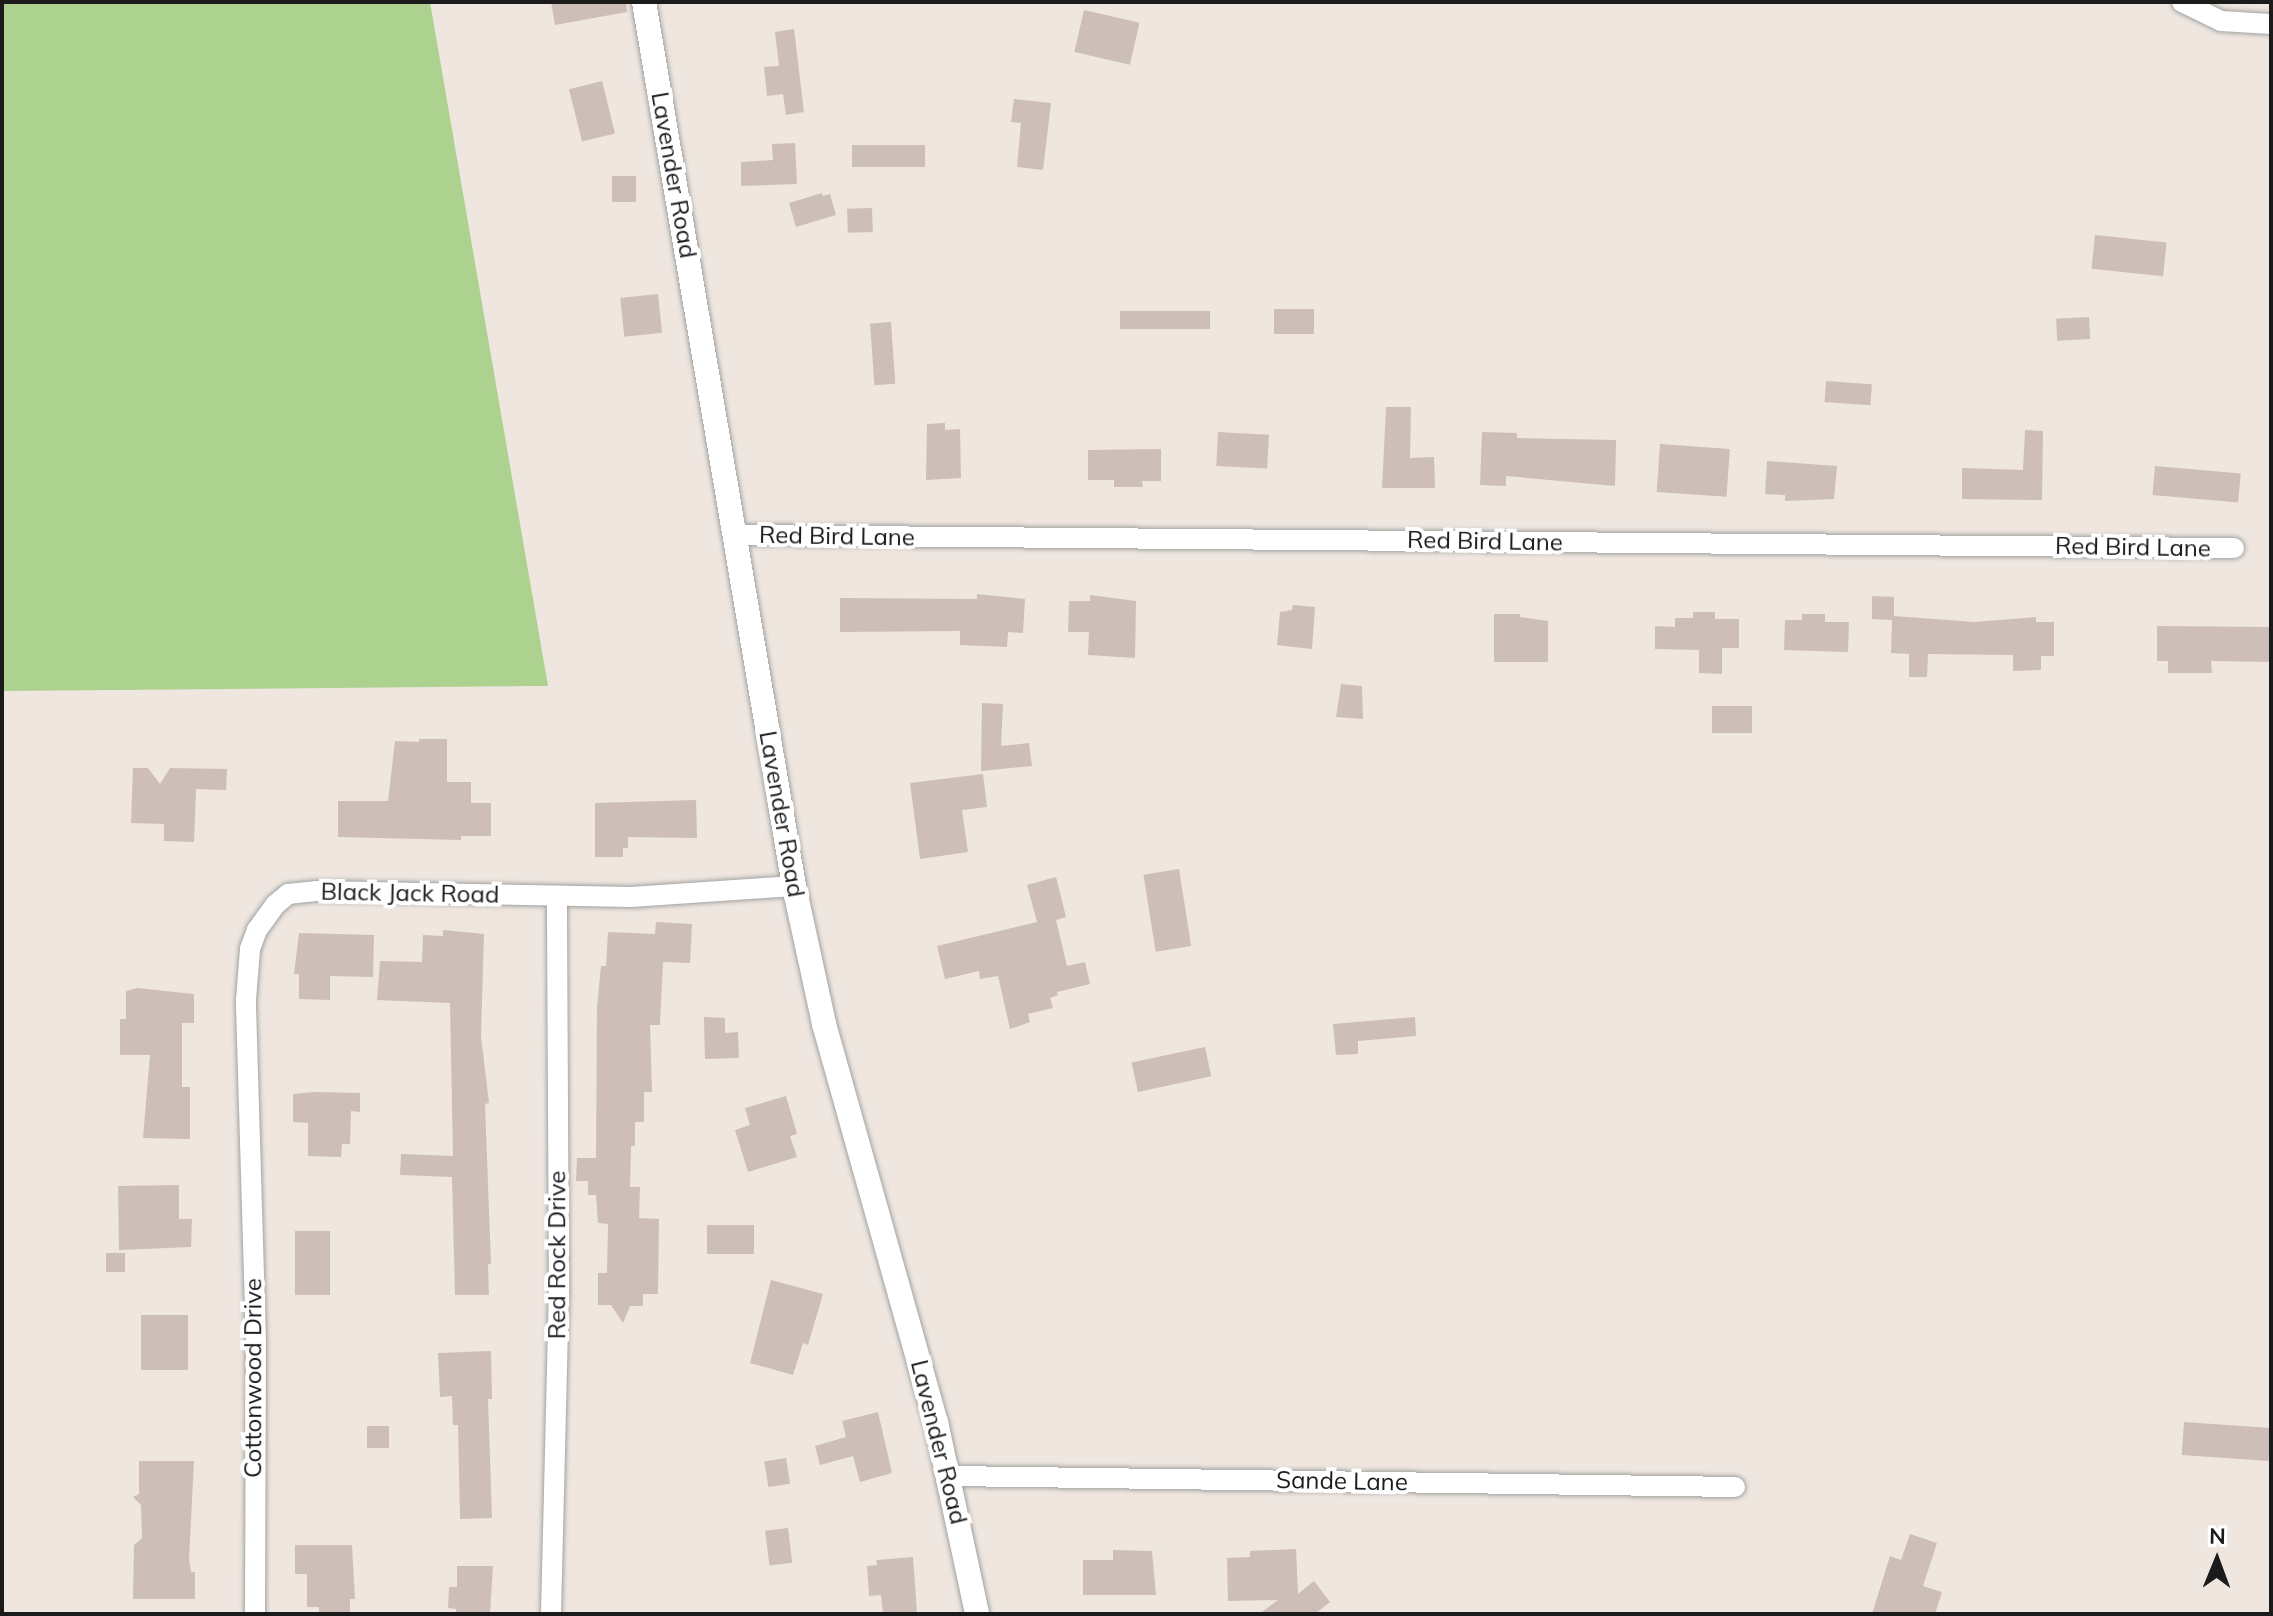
<!DOCTYPE html>
<html>
<head>
<meta charset="utf-8">
<style>
  body { margin:0 }
  #map { position:relative; width:2273px; height:1616px; overflow:hidden; background:#eee6df; font-family:Mulish,sans-serif }
  div>[style] { position:absolute }
  [style*='--x'] { left:calc(var(--x)*1px); top:calc(var(--y)*1px); width:calc(var(--w)*1px); rotate:calc(var(--a)*1deg) }
  .forest>* { inset:0; background:#add18f }
  .building>* { inset:0; background:#cebeb8; transform-origin:0 0 }
  .roads { filter:drop-shadow(0 0 2px #a2a2a2) drop-shadow(0 0 2px #a2a2a2) }
  .minor>* { height:20px; margin:-10px; padding:0 10px; transform-origin:10px; border-radius:10px; background:#fff }
  .tertiary>* { height:24px; margin:-12px; padding:0 12px; transform-origin:12px; border-radius:12px; background:#fff }
  span { translate:-50% -50%; white-space:nowrap; text-align:center; line-height:1.15; -webkit-text-stroke:8px #fff; paint-order:stroke }
  .street-label { font-size:24px; color:#1b1b1b }
  .frame { position:absolute; inset:0; border:4px solid #1b1b1b; pointer-events:none }
  .north { position:absolute; left:2177px; top:1520px; width:80px; height:80px; -webkit-text-stroke:6px #fff; paint-order:stroke; rotate:1deg; font-size:22px; font-weight:700; line-height:32px; text-align:center; color:#1b1b1b }
  .north::after { content:''; display:block; margin:auto; width:28px; height:36px; background:#1b1b1b; clip-path:polygon(50% 0,100% 100%,50% 72%,0 100%) }
</style>
</head>
<body>
<div id="map">
  <div class="forest">
    <i style="clip-path:polygon(2px 2px,430px 2px,548px 686px,2px 691px)"></i>
  </div>
  <div class="building">
    <i style="clip-path:polygon(551px 2px,626px 2px,627px 12px,555px 25px)"></i>
    <i style="left:1084px;top:10px;width:57px;height:43px;rotate:13deg"></i>
    <i style="clip-path:polygon(794px 29px,804px 112px,786px 115px,783px 94px,767px 96px,764px 67px,779px 66px,775px 32px)"></i>
    <i style="left:602px;top:81px;width:54px;height:34px;rotate:76deg"></i>
    <i style="clip-path:polygon(1014px 99px,1051px 103px,1043px 170px,1017px 167px,1021px 123px,1011px 122px)"></i>
    <i style="clip-path:polygon(795px 143px,797px 184px,741px 186px,741px 162px,773px 160px,772px 144px)"></i>
    <i style="left:925px;top:145px;width:22px;height:73px;rotate:90deg"></i>
    <i style="left:612px;top:176px;width:24px;height:26px"></i>
    <i style="clip-path:polygon(822px 193px,823px 196px,830px 194px,836px 215px,796px 227px,789px 203px)"></i>
    <i style="left:872px;top:208px;width:24px;height:25px;rotate:88deg"></i>
    <i style="left:2095px;top:235px;width:72px;height:34px;rotate:6deg"></i>
    <i style="left:658px;top:294px;width:39px;height:38px;rotate:84deg"></i>
    <i style="left:1274px;top:309px;width:40px;height:25px"></i>
    <i style="left:1210px;top:311px;width:18px;height:90px;rotate:90deg"></i>
    <i style="left:2089px;top:317px;width:22px;height:33px;rotate:87deg"></i>
    <i style="left:891px;top:322px;width:62px;height:21px;rotate:86deg"></i>
    <i style="left:1826px;top:381px;width:46px;height:21px;rotate:4deg"></i>
    <i style="clip-path:polygon(1386px 407px,1411px 407px,1410px 458px,1434px 457px,1435px 488px,1382px 488px)"></i>
    <i style="clip-path:polygon(945px 423px,945px 430px,960px 429px,961px 478px,926px 480px,927px 424px)"></i>
    <i style="clip-path:polygon(2025px 430px,2043px 431px,2042px 500px,1962px 499px,1962px 468px,2023px 470px)"></i>
    <i style="left:1218px;top:432px;width:51px;height:34px;rotate:3deg"></i>
    <i style="clip-path:polygon(1482px 432px,1517px 433px,1517px 438px,1616px 440px,1615px 486px,1506px 476px,1506px 486px,1480px 485px)"></i>
    <i style="left:1660px;top:444px;width:70px;height:48px;rotate:4deg"></i>
    <i style="clip-path:polygon(1161px 449px,1161px 481px,1142px 481px,1143px 487px,1114px 487px,1114px 480px,1088px 480px,1088px 450px)"></i>
    <i style="clip-path:polygon(1767px 461px,1837px 466px,1834px 499px,1785px 501px,1785px 495px,1765px 494px)"></i>
    <i style="left:2155px;top:466px;width:86px;height:29px;rotate:5deg"></i>
    <i style="clip-path:polygon(977px 594px,1025px 599px,1023px 633px,1008px 632px,1007px 647px,960px 645px,960px 631px,840px 632px,840px 598px,977px 599px)"></i>
    <i style="clip-path:polygon(1090px 595px,1136px 601px,1135px 658px,1088px 655px,1089px 632px,1068px 632px,1069px 601px,1090px 601px)"></i>
    <i style="clip-path:polygon(1872px 596px,1894px 597px,1894px 616px,1974px 622px,2036px 617px,2036px 622px,2054px 622px,2054px 656px,2041px 656px,2041px 670px,2013px 671px,2013px 655px,1928px 654px,1927px 677px,1909px 677px,1909px 654px,1891px 653px,1892px 620px,1872px 619px)"></i>
    <i style="clip-path:polygon(1293px 605px,1315px 607px,1312px 649px,1277px 645px,1280px 612px,1292px 610px)"></i>
    <i style="clip-path:polygon(1693px 612px,1715px 612px,1715px 619px,1739px 619px,1739px 648px,1722px 648px,1722px 674px,1699px 673px,1699px 650px,1655px 649px,1655px 626px,1675px 627px,1675px 618px,1693px 618px)"></i>
    <i style="clip-path:polygon(1494px 614px,1520px 614px,1520px 617px,1548px 621px,1548px 662px,1494px 662px)"></i>
    <i style="clip-path:polygon(1802px 614px,1825px 614px,1825px 622px,1849px 622px,1848px 652px,1784px 650px,1785px 620px,1802px 620px)"></i>
    <i style="clip-path:polygon(2157px 626px,2271px 627px,2271px 662px,2211px 661px,2212px 673px,2168px 673px,2168px 661px,2157px 661px)"></i>
    <i style="clip-path:polygon(1341px 684px,1362px 686px,1363px 719px,1336px 717px)"></i>
    <i style="clip-path:polygon(982px 703px,1003px 704px,1001px 746px,1029px 743px,1032px 766px,981px 771px)"></i>
    <i style="left:1712px;top:706px;width:40px;height:27px"></i>
    <i style="clip-path:polygon(419px 739px,447px 739px,447px 782px,471px 782px,471px 803px,491px 803px,491px 836px,461px 836px,461px 840px,338px 837px,338px 801px,388px 801px,395px 741px,419px 742px)"></i>
    <i style="clip-path:polygon(133px 768px,148px 768px,160px 784px,170px 768px,227px 769px,226px 790px,196px 789px,194px 842px,164px 841px,164px 824px,131px 823px)"></i>
    <i style="clip-path:polygon(983px 774px,987px 807px,962px 810px,968px 852px,920px 859px,910px 783px)"></i>
    <i style="clip-path:polygon(696px 800px,697px 838px,628px 837px,628px 848px,623px 848px,623px 857px,595px 857px,595px 803px)"></i>
    <i style="left:1179px;top:869px;width:78px;height:36px;rotate:81deg"></i>
    <i style="clip-path:polygon(1056px 877px,1066px 917px,1056px 920px,1067px 966px,1085px 962px,1090px 984px,1057px 992px,1058px 995px,1050px 998px,1053px 1008px,1028px 1014px,1030px 1022px,1010px 1029px,998px 976px,980px 979px,979px 971px,945px 979px,937px 946px,1037px 922px,1027px 885px)"></i>
    <i style="clip-path:polygon(656px 922px,692px 924px,690px 963px,663px 962px,660px 1025px,650px 1025px,652px 1092px,644px 1092px,644px 1122px,635px 1122px,635px 1146px,631px 1146px,630px 1187px,640px 1187px,639px 1218px,659px 1219px,658px 1294px,643px 1294px,643px 1306px,630px 1306px,623px 1323px,611px 1305px,598px 1305px,598px 1273px,607px 1273px,608px 1224px,598px 1223px,596px 1195px,588px 1195px,588px 1181px,576px 1181px,577px 1158px,596px 1158px,597px 1007px,601px 966px,606px 966px,608px 932px,655px 934px)"></i>
    <i style="clip-path:polygon(443px 930px,484px 934px,481px 1036px,489px 1103px,485px 1104px,491px 1264px,488px 1264px,489px 1295px,455px 1295px,452px 1177px,400px 1175px,401px 1154px,453px 1156px,450px 1003px,377px 1000px,380px 961px,422px 962px,423px 935px,443px 936px)"></i>
    <i style="clip-path:polygon(299px 933px,374px 935px,373px 977px,330px 976px,330px 1000px,299px 999px,299px 974px,294px 974px)"></i>
    <i style="clip-path:polygon(137px 988px,194px 994px,194px 1023px,182px 1023px,182px 1087px,190px 1087px,190px 1139px,143px 1138px,150px 1055px,120px 1055px,120px 1019px,126px 1019px,126px 991px)"></i>
    <i style="clip-path:polygon(704px 1017px,725px 1018px,725px 1033px,738px 1032px,739px 1058px,705px 1059px)"></i>
    <i style="clip-path:polygon(1415px 1017px,1416px 1036px,1358px 1041px,1358px 1054px,1336px 1055px,1333px 1024px)"></i>
    <i style="left:1205px;top:1047px;width:30px;height:75px;rotate:78deg"></i>
    <i style="clip-path:polygon(315px 1092px,360px 1093px,360px 1112px,351px 1111px,350px 1144px,342px 1144px,341px 1157px,308px 1156px,308px 1123px,293px 1122px,293px 1094px)"></i>
    <i style="clip-path:polygon(786px 1096px,797px 1134px,790px 1136px,797px 1157px,748px 1172px,735px 1130px,750px 1125px,745px 1108px)"></i>
    <i style="clip-path:polygon(179px 1185px,179px 1219px,192px 1219px,191px 1247px,119px 1250px,118px 1186px)"></i>
    <i style="left:754px;top:1225px;width:29px;height:47px;rotate:90deg"></i>
    <i style="left:295px;top:1231px;width:35px;height:64px"></i>
    <i style="left:106px;top:1253px;width:19px;height:19px"></i>
    <i style="clip-path:polygon(771px 1280px,823px 1294px,808px 1345px,803px 1343px,793px 1375px,750px 1363px)"></i>
    <i style="left:141px;top:1315px;width:47px;height:55px"></i>
    <i style="clip-path:polygon(491px 1351px,492px 1399px,488px 1399px,492px 1518px,460px 1519px,458px 1425px,453px 1425px,452px 1396px,440px 1397px,438px 1353px)"></i>
    <i style="clip-path:polygon(878px 1412px,892px 1473px,860px 1482px,853px 1456px,820px 1465px,815px 1446px,846px 1437px,842px 1421px)"></i>
    <i style="left:2184px;top:1422px;width:87px;height:33px;rotate:4deg"></i>
    <i style="left:367px;top:1426px;width:22px;height:22px"></i>
    <i style="left:786px;top:1458px;width:26px;height:22px;rotate:81deg"></i>
    <i style="clip-path:polygon(139px 1461px,194px 1461px,189px 1559px,191px 1572px,195px 1572px,195px 1599px,133px 1599px,134px 1545px,142px 1538px,141px 1505px,133px 1497px,139px 1494px)"></i>
    <i style="left:788px;top:1528px;width:35px;height:23px;rotate:83deg"></i>
    <i style="clip-path:polygon(1910px 1534px,1937px 1543px,1923px 1586px,1942px 1592px,1935px 1614px,1872px 1614px,1890px 1556px,1901px 1560px)"></i>
    <i style="clip-path:polygon(295px 1545px,352px 1545px,355px 1599px,350px 1599px,350px 1612px,319px 1612px,319px 1607px,307px 1607px,307px 1574px,295px 1574px)"></i>
    <i style="clip-path:polygon(1296px 1549px,1298px 1594px,1314px 1581px,1330px 1602px,1315px 1614px,1259px 1614px,1278px 1600px,1228px 1601px,1227px 1558px,1250px 1557px,1250px 1551px)"></i>
    <i style="clip-path:polygon(1113px 1550px,1152px 1551px,1156px 1595px,1083px 1595px,1083px 1560px,1113px 1560px)"></i>
    <i style="clip-path:polygon(913px 1557px,917px 1614px,883px 1614px,881px 1595px,869px 1596px,867px 1566px,877px 1565px,876px 1560px)"></i>
    <i style="clip-path:polygon(457px 1566px,493px 1566px,490px 1614px,456px 1614px,456px 1609px,448px 1608px,449px 1587px,457px 1587px)"></i>
  </div>
  <div class="roads">
    <div class="minor">
      <i style="--x:2182;--y:2;--w:43;--a:26"></i>
      <i style="--x:2221;--y:21;--w:50;--a:3.4"></i>
      <i style="--x:736;--y:535;--w:1498;--a:0.5"></i>
      <i style="--x:950;--y:1476;--w:785;--a:0.8"></i>
      <i style="--x:255;--y:1614;--w:271;--a:-89.8"></i>
      <i style="--x:256;--y:1343;--w:343;--a:-91.7"></i>
      <i style="--x:246;--y:1000;--w:51;--a:-85.5"></i>
      <i style="--x:250;--y:949;--w:20;--a:-70"></i>
      <i style="--x:257;--y:930;--w:31;--a:-54"></i>
      <i style="--x:275;--y:905;--w:17;--a:-40"></i>
      <i style="--x:288;--y:894;--w:28;--a:-6"></i>
      <i style="--x:316;--y:891;--w:315;--a:1.1"></i>
      <i style="--x:631;--y:897;--w:163;--a:-3.9"></i>
      <i style="--x:551;--y:1614;--w:317;--a:-88.6"></i>
      <i style="--x:559;--y:1297;--w:401;--a:-90.3"></i>
    </div>
    <div class="tertiary">
      <i style="--x:644;--y:2;--w:897;--a:80.37"></i>
      <i style="--x:794;--y:886;--w:141;--a:77.7"></i>
      <i style="--x:824;--y:1024;--w:413;--a:74.3"></i>
      <i style="--x:936;--y:1422;--w:196;--a:77.9"></i>
    </div>
  </div>
  <div class="street-label">
    <span style="left:674px;top:175px;rotate:80deg">Lavender Road</span>
    <span style="left:837px;top:536px;rotate:1deg">Red Bird Lane</span>
    <span style="left:1485px;top:541px;rotate:1deg">Red Bird Lane</span>
    <span style="left:2133px;top:547px;rotate:1deg">Red Bird Lane</span>
    <span style="left:782px;top:814px;rotate:80deg">Lavender Road</span>
    <span style="left:410px;top:893px;rotate:1deg">Black Jack Road</span>
    <span style="left:557px;top:1255px;rotate:-90deg">Red Rock Drive</span>
    <span style="left:253px;top:1378px;rotate:-90deg">Cottonwood Drive</span>
    <span style="left:939px;top:1442px;rotate:76deg">Lavender Road</span>
    <span style="left:1342px;top:1481px;rotate:1deg">Sande Lane</span>
  </div>
  <div class="frame"></div>
  <div class="north">N</div>
</div>
</body>
</html>
